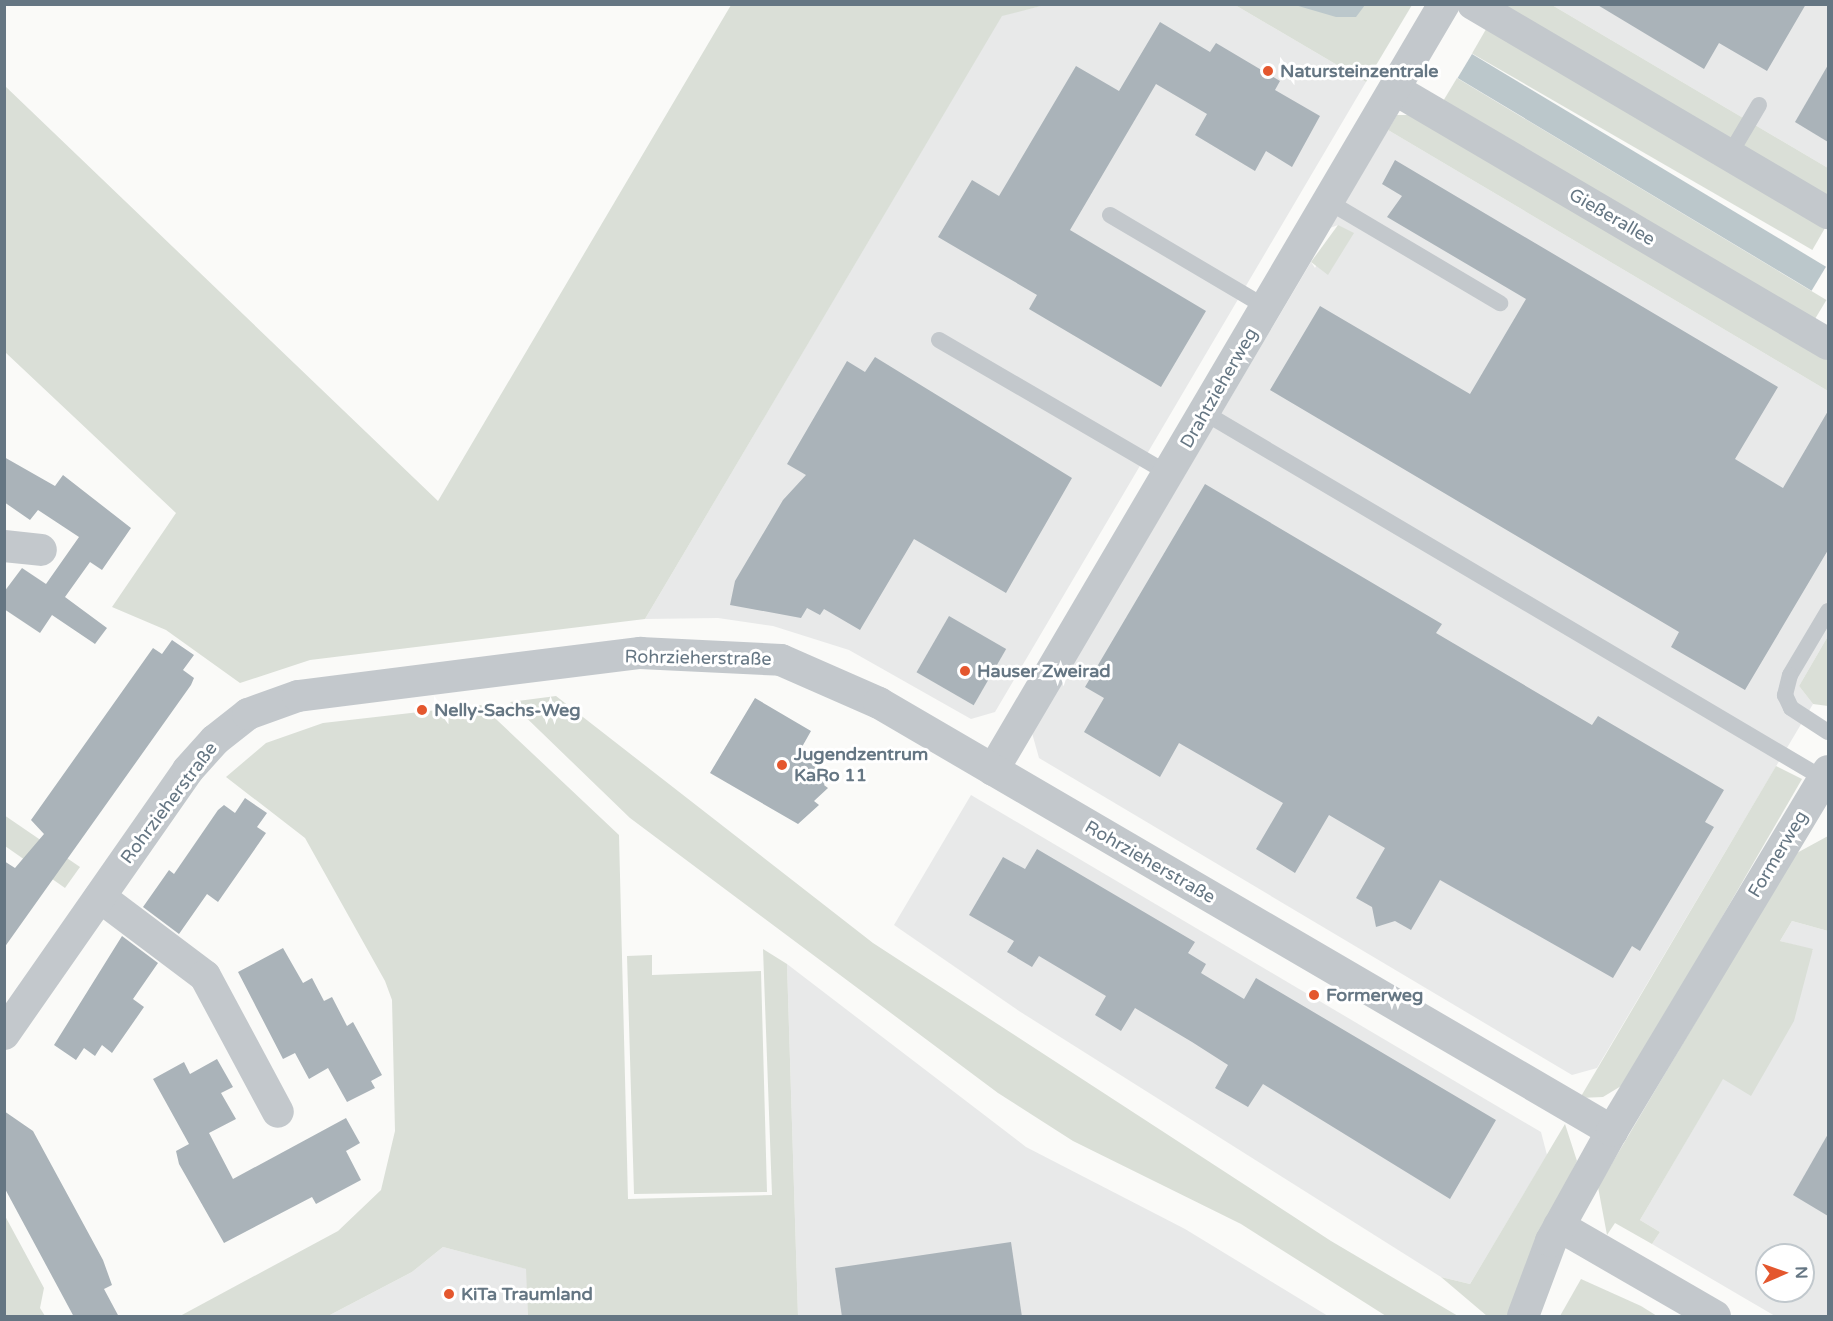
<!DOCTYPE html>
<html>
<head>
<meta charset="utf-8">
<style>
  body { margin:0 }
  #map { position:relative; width:1833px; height:1321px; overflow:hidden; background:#fafaf8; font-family:"Varela Round",sans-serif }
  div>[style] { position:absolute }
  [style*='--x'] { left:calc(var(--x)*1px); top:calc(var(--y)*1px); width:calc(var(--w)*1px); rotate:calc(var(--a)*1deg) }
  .built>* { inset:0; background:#e8e9e9 }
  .green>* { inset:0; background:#dadfd7; transform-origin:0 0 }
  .water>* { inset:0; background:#bbc7cb; transform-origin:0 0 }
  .building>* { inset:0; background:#aab3b9; transform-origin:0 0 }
  .service>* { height:16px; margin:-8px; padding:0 8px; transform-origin:8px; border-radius:8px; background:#c3c8cc }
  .minor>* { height:32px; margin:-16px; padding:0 16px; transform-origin:16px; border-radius:16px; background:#c3c8cc }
  .dots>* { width:16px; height:16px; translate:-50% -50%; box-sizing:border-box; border:3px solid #fff; border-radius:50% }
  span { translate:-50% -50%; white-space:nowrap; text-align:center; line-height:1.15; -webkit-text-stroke:6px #fff; paint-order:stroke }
  .poi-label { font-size:18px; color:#657683; font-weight:700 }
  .left { translate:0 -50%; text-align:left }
  .street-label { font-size:18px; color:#657683 }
  .frame { position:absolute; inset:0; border:6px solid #657683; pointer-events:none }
  .north { position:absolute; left:1755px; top:1243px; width:60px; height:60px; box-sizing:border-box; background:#fff; border:2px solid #c1c8cd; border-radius:50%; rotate:88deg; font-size:16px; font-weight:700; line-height:24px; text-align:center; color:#657683 }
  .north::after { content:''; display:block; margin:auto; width:21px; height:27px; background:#e4572e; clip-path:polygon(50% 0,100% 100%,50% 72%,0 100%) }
</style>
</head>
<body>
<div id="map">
  <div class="built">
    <i style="clip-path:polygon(1045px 5px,1235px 5px,1366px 82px,995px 712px,971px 719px,849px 650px,773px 626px,718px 618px,645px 619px,1002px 15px)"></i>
    <i style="clip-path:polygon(1552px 5px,1828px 5px,1828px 168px)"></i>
    <i style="clip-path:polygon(1388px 130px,1828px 391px,1828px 636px,1799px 686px,1813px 704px,1597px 1068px,1572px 1075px,1039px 758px,1032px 733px,1311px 262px,1315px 268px,1338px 225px,1330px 228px)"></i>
    <i style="clip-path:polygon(971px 795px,1541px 1132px,1547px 1155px,1470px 1284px,1441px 1277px,1019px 1011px,894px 925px)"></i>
    <i style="clip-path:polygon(evenodd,1792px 921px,1828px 931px,1828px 1316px,1775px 1316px,1652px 1244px,1660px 1232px,1640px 1220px,1723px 1078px,1813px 950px,1780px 941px,1792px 921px,1767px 1255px,1803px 1255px,1803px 1291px,1767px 1291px,1767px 1255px)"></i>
    <i style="clip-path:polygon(787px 964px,1026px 1147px,1185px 1229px,1328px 1316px,798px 1316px)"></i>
    <i style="clip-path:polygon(443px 1247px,527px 1269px,528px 1316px,328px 1316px,412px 1272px)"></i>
  </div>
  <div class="green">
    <i style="clip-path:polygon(731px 5px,1045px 5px,1002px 16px,645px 619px,310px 660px,240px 683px,166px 630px,112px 607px,176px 513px,5px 352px,5px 86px,438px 501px)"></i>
    <i style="clip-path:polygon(1235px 5px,1412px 5px,1366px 82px)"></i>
    <i style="clip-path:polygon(1494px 5px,1552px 5px,1828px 168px,1828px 202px)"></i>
    <i style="left:1489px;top:24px;width:393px;height:34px;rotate:30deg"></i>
    <i style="left:1457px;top:78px;width:431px;height:38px;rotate:31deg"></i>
    <i style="clip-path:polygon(1397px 115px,1410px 115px,1828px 360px,1828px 391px,1388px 130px)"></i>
    <i style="clip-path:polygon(1338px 225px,1354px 233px,1328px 275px,1311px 262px)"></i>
    <i style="clip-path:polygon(1828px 636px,1828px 706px,1813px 704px,1799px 686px)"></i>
    <i style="clip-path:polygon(556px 696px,873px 943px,1331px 1241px,1458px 1316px,1386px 1316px,1241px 1224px,1073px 1141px,998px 1093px,630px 818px,510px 702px)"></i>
    <i style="clip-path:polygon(481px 705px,619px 835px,628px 1199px,772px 1195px,763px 949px,787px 964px,798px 1316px,528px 1316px,526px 1269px,443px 1247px,412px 1272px,328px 1316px,180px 1316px,338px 1231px,381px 1190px,395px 1131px,392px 1000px,385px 981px,305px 838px,226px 777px,266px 743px,323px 723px)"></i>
    <i style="clip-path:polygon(1776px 766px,1802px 779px,1626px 1083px,1603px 1097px,1580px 1098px)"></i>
    <i style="clip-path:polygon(4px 815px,80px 867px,65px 888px,5px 846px)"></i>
    <i style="clip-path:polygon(1828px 836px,1828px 931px,1792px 921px,1780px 941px,1813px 949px,1794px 1021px,1751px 1096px,1723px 1079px,1640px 1220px,1660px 1232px,1652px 1244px,1615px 1223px,1607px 1235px,1598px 1187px,1795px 854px)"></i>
    <i style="clip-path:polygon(652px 955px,652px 975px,761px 971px,767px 1192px,634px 1194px,627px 956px)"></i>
    <i style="clip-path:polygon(1565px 1124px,1577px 1161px,1528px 1261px,1510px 1316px,1487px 1316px,1441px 1277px,1470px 1284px)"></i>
    <i style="clip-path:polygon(4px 1214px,44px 1288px,40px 1308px,45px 1316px,5px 1316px)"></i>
    <i style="clip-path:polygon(1581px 1279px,1641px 1306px,1657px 1316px,1560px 1316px)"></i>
  </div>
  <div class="water">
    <i style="clip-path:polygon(1295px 5px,1365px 4px,1365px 5px,1356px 17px,1336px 17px)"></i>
    <i style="left:1472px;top:54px;width:413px;height:28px;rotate:31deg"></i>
  </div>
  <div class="building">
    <i style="clip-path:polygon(1596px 4px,1806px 4px,1767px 71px,1719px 43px,1704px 69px)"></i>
    <i style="clip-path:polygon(1160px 22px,1210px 52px,1216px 43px,1280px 81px,1275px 90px,1320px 116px,1292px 167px,1266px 151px,1255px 171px,1195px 135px,1207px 114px,1156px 84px,1070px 230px,1206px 311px,1161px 387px,1029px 309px,1037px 295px,938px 237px,972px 180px,999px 196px,1076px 66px,1119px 91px)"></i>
    <i style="clip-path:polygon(1828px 65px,1828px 142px,1795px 122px)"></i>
    <i style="clip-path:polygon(1395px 160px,1778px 387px,1735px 459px,1783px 488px,1828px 411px,1828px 550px,1745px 690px,1671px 647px,1679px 632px,1270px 390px,1320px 306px,1470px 394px,1526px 299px,1387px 217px,1402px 196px,1382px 184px)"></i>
    <i style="clip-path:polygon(875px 357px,1072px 478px,1006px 593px,914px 539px,860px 630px,824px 609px,820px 615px,807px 608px,801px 618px,730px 605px,735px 581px,783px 500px,806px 475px,787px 464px,847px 361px,865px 372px)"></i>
    <i style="clip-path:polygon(4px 457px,55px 486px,63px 475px,131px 528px,102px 570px,90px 562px,65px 597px,107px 628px,95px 644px,52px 615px,40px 633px,4px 609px,4px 592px,22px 568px,46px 584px,79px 537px,38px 510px,30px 520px,4px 502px)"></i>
    <i style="clip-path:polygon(1205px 484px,1442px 624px,1436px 633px,1592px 725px,1598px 716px,1724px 790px,1705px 822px,1714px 827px,1640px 951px,1632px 946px,1613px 978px,1440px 880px,1411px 930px,1395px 921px,1376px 927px,1372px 907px,1356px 898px,1385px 848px,1329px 815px,1295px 873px,1256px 849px,1283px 803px,1179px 743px,1160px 777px,1084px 732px,1104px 698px,1085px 687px)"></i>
    <i style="left:949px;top:616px;width:66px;height:65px;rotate:30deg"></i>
    <i style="clip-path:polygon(172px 640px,194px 655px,183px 670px,194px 678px,191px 685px,4px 948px,4px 861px,15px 868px,44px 834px,31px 820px,153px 648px,162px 654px)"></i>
    <i style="clip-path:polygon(755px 698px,811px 731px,798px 754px,831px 773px,824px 785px,828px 788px,814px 801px,819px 805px,798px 824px,710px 773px)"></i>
    <i style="clip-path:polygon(245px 798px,267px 813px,257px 827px,266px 833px,218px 902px,207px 894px,179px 934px,143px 907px,169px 870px,174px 874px,218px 810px,224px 805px,235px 813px)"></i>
    <i style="clip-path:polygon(1037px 849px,1195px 942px,1188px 953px,1206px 964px,1201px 973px,1244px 999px,1256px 978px,1496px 1120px,1450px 1199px,1263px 1084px,1248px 1107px,1215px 1088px,1228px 1065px,1192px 1042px,1135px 1008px,1121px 1031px,1095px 1015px,1106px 996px,1039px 956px,1032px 967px,1007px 952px,1014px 941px,969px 915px,1003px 857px,1025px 869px)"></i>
    <i style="clip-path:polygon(122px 936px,158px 963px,133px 999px,144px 1007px,112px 1053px,102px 1045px,95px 1056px,84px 1048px,76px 1060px,54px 1045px)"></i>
    <i style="clip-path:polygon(283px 948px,303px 983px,312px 978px,324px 1001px,332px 997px,347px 1026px,353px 1022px,382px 1075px,371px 1081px,375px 1088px,347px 1102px,328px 1068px,309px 1079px,295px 1053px,283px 1059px,238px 972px)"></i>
    <i style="clip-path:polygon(217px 1059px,233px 1087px,221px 1093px,236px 1119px,209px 1133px,233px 1179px,346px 1118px,360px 1143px,346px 1151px,361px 1180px,316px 1204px,312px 1197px,224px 1243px,179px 1164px,176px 1151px,189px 1144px,153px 1079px,184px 1062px,190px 1074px)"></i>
    <i style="clip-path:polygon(4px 1111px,33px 1131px,103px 1260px,112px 1285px,104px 1289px,119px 1317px,74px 1317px,4px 1187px)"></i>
    <i style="clip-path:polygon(1828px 1134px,1828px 1216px,1793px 1195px)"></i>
    <i style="clip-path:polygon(1011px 1242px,1022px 1317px,842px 1317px,835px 1268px)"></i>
  </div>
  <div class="service">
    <i style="--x:1730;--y:154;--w:57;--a:-59.4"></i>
    <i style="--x:1329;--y:202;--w:199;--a:30.6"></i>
    <i style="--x:1110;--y:215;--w:182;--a:30.6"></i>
    <i style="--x:939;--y:340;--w:266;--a:30.2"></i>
    <i style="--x:1205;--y:413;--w:719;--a:30.59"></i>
    <i style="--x:1828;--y:611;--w:74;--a:120.7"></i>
    <i style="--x:1790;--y:675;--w:21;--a:104"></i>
    <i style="--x:1785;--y:695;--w:14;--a:65"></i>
    <i style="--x:1791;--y:708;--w:44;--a:33"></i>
  </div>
  <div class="minor">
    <i style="--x:1473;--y:4;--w:412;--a:30.5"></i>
    <i style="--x:1396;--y:90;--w:501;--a:30.45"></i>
    <i style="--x:4;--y:546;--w:37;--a:6"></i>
    <i style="--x:993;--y:770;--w:889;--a:-59.51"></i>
    <i style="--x:100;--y:897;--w:131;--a:37"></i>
    <i style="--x:205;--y:976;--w:154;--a:61.8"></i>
    <i style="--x:4;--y:1034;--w:322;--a:-55.1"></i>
    <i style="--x:188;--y:770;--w:40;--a:-48"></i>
    <i style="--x:215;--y:740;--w:42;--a:-38.2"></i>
    <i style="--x:248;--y:714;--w:53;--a:-19.8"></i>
    <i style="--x:298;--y:696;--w:345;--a:-7.2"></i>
    <i style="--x:640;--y:653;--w:141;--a:2.8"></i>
    <i style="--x:781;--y:660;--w:107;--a:23.7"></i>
    <i style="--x:879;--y:703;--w:849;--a:30.28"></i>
    <i style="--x:1559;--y:1226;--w:180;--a:30"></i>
    <i style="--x:1523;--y:1316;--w:80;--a:-69.5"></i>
    <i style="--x:1551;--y:1241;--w:126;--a:-61"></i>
    <i style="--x:1612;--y:1131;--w:420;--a:-59"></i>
  </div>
  <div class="dots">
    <i style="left:1268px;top:71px;background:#e4572e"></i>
    <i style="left:965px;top:671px;background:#e4572e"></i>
    <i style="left:422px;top:710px;background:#e4572e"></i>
    <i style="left:782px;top:765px;background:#e4572e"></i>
    <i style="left:1314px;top:995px;background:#e4572e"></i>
    <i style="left:449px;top:1294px;background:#e4572e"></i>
  </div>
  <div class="poi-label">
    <span class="left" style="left:1280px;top:71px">Natursteinzentrale</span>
    <span class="left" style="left:977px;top:671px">Hauser Zweirad</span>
    <span class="left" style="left:434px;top:710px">Nelly-Sachs-Weg</span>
    <span class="left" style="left:794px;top:765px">Jugendzentrum<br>KaRo 11</span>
    <span class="left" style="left:1326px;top:995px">Formerweg</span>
    <span class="left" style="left:461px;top:1294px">KiTa Traumland</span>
  </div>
  <div class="street-label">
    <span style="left:1612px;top:217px;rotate:30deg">Gießerallee</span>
    <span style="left:1219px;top:388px;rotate:-60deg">Drahtzieherweg</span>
    <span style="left:698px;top:658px;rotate:1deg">Rohrzieherstraße</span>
    <span style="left:169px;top:803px;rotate:-53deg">Rohrzieherstraße</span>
    <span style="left:1778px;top:854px;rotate:-59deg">Formerweg</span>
    <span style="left:1150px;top:862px;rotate:30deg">Rohrzieherstraße</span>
  </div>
  <div class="frame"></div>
  <div class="north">N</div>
</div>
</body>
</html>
